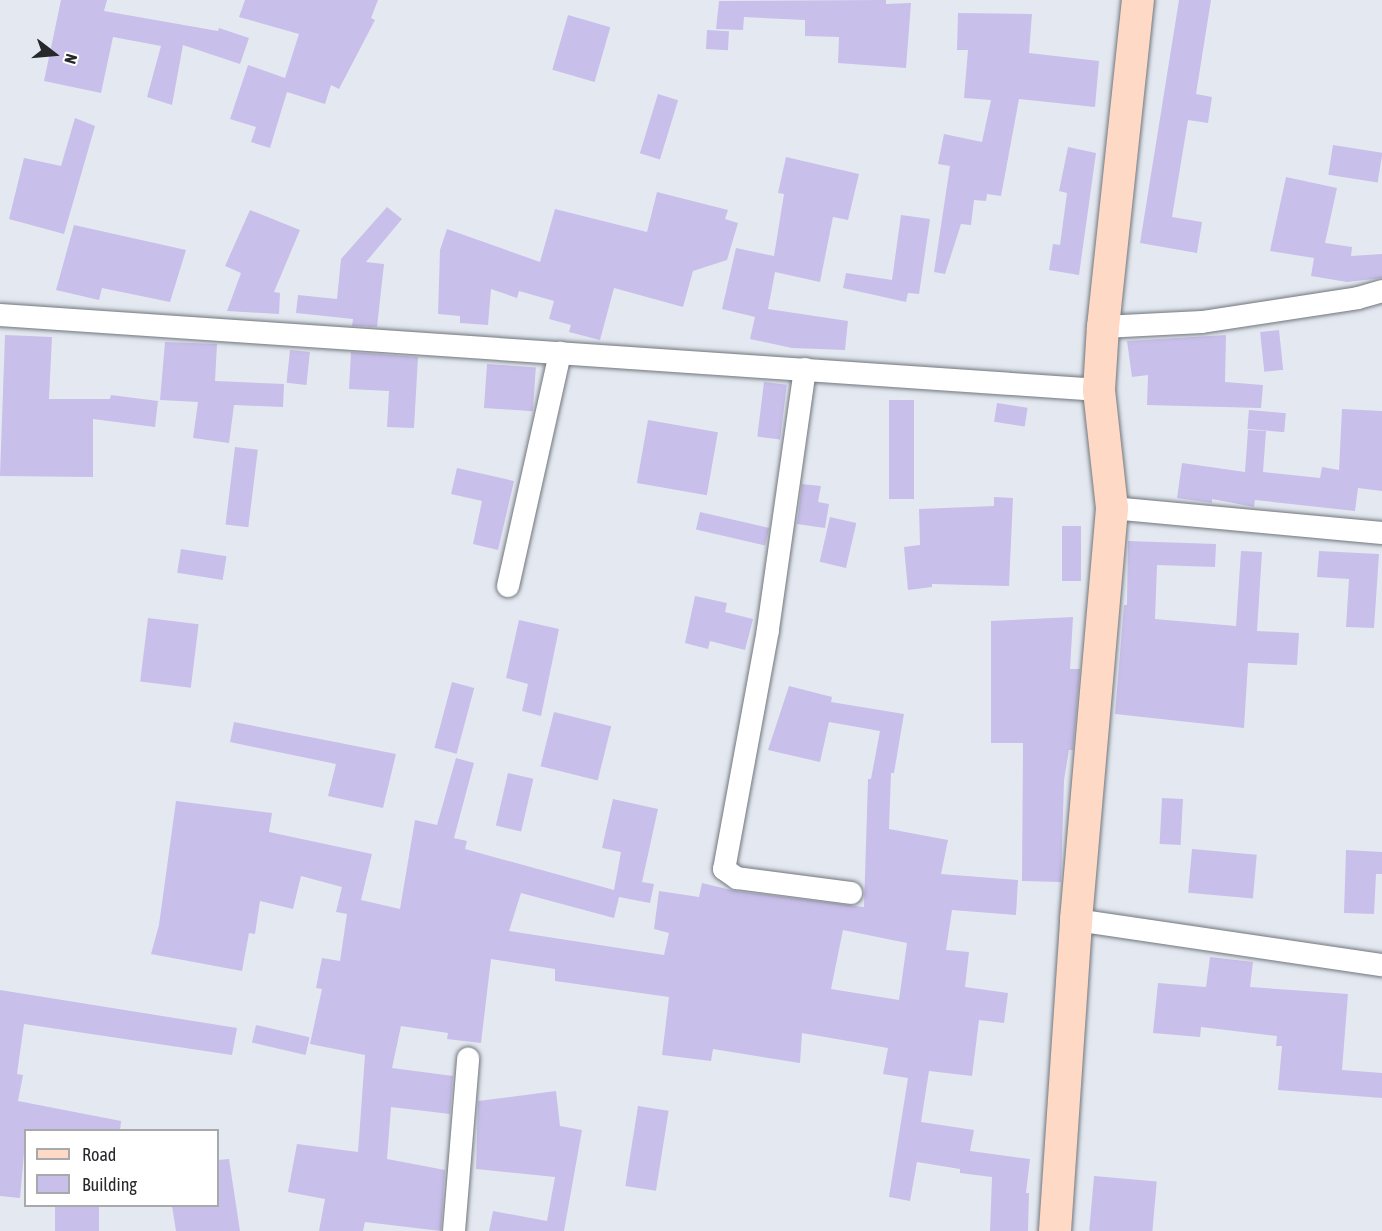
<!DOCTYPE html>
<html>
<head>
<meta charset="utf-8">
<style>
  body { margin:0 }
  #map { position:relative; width:1382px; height:1231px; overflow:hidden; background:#e4e9f1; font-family:"Asap Condensed",sans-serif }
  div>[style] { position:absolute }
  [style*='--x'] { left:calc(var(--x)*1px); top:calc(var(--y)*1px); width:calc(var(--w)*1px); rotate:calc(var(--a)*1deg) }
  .building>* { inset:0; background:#c8bfea; transform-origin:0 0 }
  .roads { filter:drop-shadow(0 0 2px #71767d) drop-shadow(0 0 2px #71767d) }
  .street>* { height:22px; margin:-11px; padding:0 11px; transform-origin:11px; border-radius:11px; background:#fff }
  .secondary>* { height:32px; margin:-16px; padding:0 16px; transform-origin:16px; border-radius:16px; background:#fed9c5 }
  span { translate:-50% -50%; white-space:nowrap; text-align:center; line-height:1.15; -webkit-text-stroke:4.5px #fff; paint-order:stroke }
  .legend { position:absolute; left:24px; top:1129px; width:195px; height:78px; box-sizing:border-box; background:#fff; border:2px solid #a8a9aa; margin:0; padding:8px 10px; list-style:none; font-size:18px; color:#26282b }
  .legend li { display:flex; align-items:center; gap:12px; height:30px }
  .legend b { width:30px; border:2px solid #a8a9aa }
  .north { position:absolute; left:24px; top:24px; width:60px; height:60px; -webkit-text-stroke:4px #fff; paint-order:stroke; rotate:106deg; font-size:16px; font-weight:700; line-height:24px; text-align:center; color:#26282b }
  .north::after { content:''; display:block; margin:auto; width:21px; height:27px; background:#26282b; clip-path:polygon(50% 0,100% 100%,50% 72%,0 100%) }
</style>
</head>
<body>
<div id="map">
  <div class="building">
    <i style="clip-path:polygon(61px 0,107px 0,104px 11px,218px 31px,219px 28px,249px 38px,240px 64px,183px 45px,172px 105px,147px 97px,161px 46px,113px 37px,101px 93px,44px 81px)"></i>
    <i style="clip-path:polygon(245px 0,378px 0,371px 18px,375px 20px,339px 89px,331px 85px,325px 104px,287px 92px,270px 148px,251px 142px,256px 127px,230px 119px,248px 65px,285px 78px,299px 34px,239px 17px)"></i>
    <i style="clip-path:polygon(886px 0,886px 4px,911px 3px,906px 68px,838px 63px,839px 37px,805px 36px,805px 20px,744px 17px,743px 30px,716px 29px,719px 1px)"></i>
    <i style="clip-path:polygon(1179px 0,1211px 0,1196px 94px,1212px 97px,1208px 123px,1188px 120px,1172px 217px,1202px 222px,1197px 253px,1140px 243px)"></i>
    <i style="clip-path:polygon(958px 13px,1032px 14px,1029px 53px,1099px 61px,1095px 107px,1019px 99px,1001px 196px,987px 194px,986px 201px,974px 200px,971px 225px,961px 224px,945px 274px,934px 272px,950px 166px,938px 164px,944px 134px,982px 142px,991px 100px,964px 98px,968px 50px,957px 50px)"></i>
    <i style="left:568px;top:15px;width:44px;height:57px;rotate:16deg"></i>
    <i style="left:707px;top:30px;width:22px;height:19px;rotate:3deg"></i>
    <i style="left:658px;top:94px;width:21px;height:62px;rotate:17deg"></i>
    <i style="clip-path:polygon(75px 118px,95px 126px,64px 234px,9px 219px,24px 158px,61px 166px)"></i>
    <i style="left:1333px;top:145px;width:50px;height:30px;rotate:9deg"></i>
    <i style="clip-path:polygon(1068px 147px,1096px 153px,1079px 275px,1049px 270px,1053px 244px,1060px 245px,1067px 193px,1059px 191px)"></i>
    <i style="clip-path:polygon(786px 157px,859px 174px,848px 220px,833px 217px,820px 282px,775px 272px,768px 309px,848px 321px,845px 350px,792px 348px,750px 339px,755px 317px,722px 309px,736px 248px,774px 256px,784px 194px,778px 193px)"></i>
    <i style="clip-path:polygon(1286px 177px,1337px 188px,1325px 243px,1352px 247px,1351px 256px,1382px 254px,1382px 278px,1347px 282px,1311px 276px,1314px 258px,1270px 251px)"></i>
    <i style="clip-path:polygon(657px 192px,728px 210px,725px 219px,738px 223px,727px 260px,693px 271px,683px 307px,614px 288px,600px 340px,569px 332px,571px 325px,549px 319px,554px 301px,519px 291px,517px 298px,491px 289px,488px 325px,460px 323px,460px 316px,438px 314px,440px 250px,447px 229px,540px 262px,555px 209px,647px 232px)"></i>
    <i style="clip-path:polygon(387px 207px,402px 219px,366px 262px,384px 264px,377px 327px,352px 326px,353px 319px,296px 313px,298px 295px,337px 299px,341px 259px)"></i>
    <i style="clip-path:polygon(250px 210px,300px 230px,274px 292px,280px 293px,279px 314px,227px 311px,241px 273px,225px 266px)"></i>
    <i style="clip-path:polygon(901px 215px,930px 219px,919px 294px,908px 293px,906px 302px,843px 288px,846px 273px,892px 280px)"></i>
    <i style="clip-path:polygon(74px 225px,186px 250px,170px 302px,102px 288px,99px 300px,56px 290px)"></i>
    <i style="left:1279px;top:330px;width:40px;height:19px;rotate:84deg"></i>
    <i style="clip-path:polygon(5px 335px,52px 337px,49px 399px,110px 399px,111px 395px,158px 401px,155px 427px,93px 419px,93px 477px,0 476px)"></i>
    <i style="clip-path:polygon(1226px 335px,1225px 382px,1263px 385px,1261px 408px,1147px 405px,1148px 375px,1132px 377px,1127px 341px)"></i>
    <i style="clip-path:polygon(165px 342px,217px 344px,215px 381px,284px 384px,283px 407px,234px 405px,229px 443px,193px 438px,198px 402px,160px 400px)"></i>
    <i style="left:290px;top:350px;width:20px;height:33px;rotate:6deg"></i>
    <i style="clip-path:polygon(351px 352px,418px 357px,414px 428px,387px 427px,389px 391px,349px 389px)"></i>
    <i style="left:487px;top:364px;width:49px;height:44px;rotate:4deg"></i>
    <i style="left:764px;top:382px;width:23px;height:55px;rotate:7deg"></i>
    <i style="left:889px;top:400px;width:25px;height:99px"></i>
    <i style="left:997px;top:403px;width:31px;height:19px;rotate:9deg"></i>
    <i style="clip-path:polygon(1342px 409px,1382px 411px,1382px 491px,1358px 488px,1355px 511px,1255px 500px,1254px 507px,1212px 499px,1212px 503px,1177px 498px,1182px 463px,1245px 472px,1248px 430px,1266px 431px,1263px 472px,1320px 478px,1322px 467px,1339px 470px)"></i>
    <i style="left:1249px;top:410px;width:37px;height:19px;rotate:5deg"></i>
    <i style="left:648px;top:420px;width:71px;height:64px;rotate:10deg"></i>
    <i style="left:235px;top:447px;width:23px;height:78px;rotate:7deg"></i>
    <i style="clip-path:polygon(457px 468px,514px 481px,498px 550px,473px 544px,482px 501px,451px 494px)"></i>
    <i style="clip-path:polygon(802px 484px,821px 486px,818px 502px,829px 504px,825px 528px,797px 524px)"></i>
    <i style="clip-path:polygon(994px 497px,1013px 498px,1009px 586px,932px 584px,932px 587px,908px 590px,904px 547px,920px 545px,919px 509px,994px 506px)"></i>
    <i style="left:700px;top:512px;width:71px;height:18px;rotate:13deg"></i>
    <i style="left:830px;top:517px;width:27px;height:46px;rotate:13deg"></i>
    <i style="left:1062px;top:526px;width:19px;height:55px"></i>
    <i style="clip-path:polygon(1128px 541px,1216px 544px,1215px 567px,1157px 565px,1155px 619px,1236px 626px,1241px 551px,1262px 552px,1257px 631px,1299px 633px,1297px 665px,1248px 663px,1244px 728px,1115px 714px,1124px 605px,1127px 605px)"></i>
    <i style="left:181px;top:549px;width:46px;height:24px;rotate:9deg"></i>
    <i style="clip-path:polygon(1319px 551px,1379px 554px,1374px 628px,1346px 627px,1349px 579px,1317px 577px)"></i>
    <i style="clip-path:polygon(695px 596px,727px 603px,725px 612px,753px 619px,745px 650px,710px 641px,708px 649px,685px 643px)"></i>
    <i style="clip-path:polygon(1073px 617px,1070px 669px,1080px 669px,1073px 750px,1069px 750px,1064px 780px,1061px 882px,1022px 881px,1023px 743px,991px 743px,991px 621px)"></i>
    <i style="left:148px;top:618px;width:51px;height:64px;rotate:7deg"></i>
    <i style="clip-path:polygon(519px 620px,559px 629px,541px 716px,522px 711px,528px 684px,506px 678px)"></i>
    <i style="left:452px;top:682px;width:23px;height:68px;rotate:15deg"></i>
    <i style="clip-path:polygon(evenodd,789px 686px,832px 697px,831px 702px,904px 714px,894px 773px,891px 773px,889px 829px,948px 840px,941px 874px,1018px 880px,1016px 915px,952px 910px,946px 950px,969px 952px,965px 987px,1008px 993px,1004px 1023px,979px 1020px,972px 1076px,929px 1071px,921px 1122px,974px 1130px,970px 1151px,1030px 1159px,1026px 1193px,1029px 1193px,1028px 1231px,990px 1231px,992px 1177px,960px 1173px,960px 1169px,917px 1162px,910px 1201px,889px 1197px,908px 1078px,883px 1074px,888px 1048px,802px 1033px,800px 1063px,713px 1049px,711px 1061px,662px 1055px,669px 997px,555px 981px,555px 969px,491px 959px,481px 1043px,447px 1039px,448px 1033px,401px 1026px,392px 1068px,453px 1076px,450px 1114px,391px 1107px,387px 1159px,445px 1170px,441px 1231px,365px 1222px,363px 1231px,319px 1231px,325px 1199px,288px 1192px,297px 1144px,358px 1152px,365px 1055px,310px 1044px,322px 989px,316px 988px,322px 958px,340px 961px,347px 914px,336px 912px,342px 887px,301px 876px,293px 909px,260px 901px,255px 934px,249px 933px,242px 971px,151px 954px,159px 925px,176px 801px,272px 813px,269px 832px,372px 854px,361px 900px,400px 909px,415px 820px,437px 825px,456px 758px,474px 763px,454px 838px,467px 841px,465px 849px,614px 890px,621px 852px,602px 848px,613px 799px,658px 809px,642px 882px,654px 884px,650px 903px,619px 897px,614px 918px,521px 893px,509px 931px,664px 955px,669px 933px,654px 929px,659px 891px,699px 897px,702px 883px,735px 891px,864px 907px,868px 779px,871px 779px,880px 731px,829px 722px,820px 762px,768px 750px,789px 686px,843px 930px,907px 943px,899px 1000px,831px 989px,843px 930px)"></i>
    <i style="left:554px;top:712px;width:59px;height:56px;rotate:14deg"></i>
    <i style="clip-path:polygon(234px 722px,396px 754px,383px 808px,328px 796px,336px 764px,230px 742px)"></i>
    <i style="left:508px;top:773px;width:26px;height:54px;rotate:13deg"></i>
    <i style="left:1162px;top:798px;width:21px;height:46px;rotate:3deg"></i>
    <i style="left:1192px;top:849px;width:65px;height:44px;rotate:5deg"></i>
    <i style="clip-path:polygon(1346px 850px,1382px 852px,1382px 874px,1376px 874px,1374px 914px,1344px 913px)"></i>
    <i style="clip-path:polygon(1210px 957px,1253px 962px,1250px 987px,1348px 994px,1342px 1070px,1382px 1073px,1382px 1098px,1278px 1090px,1282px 1046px,1276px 1046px,1277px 1036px,1201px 1027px,1200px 1037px,1153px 1033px,1158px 983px,1206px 987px)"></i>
    <i style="clip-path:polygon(0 990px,237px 1028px,232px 1055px,24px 1024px,17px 1074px,23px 1075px,18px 1101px,121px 1121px,120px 1131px,26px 1131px,20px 1198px,0 1196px)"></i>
    <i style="left:256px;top:1025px;width:55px;height:18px;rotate:13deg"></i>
    <i style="clip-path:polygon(556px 1091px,560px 1126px,582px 1130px,564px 1231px,489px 1231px,493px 1211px,547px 1221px,555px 1177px,476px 1169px,478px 1101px)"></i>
    <i style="left:638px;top:1106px;width:31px;height:81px;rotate:9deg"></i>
    <i style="clip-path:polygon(229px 1159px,240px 1231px,176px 1231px,172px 1206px,218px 1206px,218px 1160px)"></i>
    <i style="left:1094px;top:1176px;width:63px;height:55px;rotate:5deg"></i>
    <i style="left:55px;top:1206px;width:44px;height:25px"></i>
  </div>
  <div class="roads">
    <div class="street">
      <i style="--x:0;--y:315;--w:1102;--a:3.9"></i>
      <i style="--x:1103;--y:327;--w:99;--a:-2.9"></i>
      <i style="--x:1202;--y:322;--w:158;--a:-8.7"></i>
      <i style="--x:1358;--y:298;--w:25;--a:-16"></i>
      <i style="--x:805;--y:369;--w:264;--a:98.1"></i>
      <i style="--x:768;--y:630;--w:243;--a:100.4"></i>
      <i style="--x:724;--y:869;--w:16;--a:35"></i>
      <i style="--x:737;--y:878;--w:115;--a:7.5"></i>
      <i style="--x:1112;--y:508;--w:271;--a:5.3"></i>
      <i style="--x:508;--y:586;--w:239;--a:-77.4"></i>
      <i style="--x:1076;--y:920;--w:309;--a:8.4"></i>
      <i style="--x:454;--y:1231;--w:173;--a:-85.3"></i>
    </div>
    <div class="secondary">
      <i style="--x:1055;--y:1231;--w:312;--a:-86.1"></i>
      <i style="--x:1076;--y:920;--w:414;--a:-85"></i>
      <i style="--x:1112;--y:508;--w:119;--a:-96.3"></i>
      <i style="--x:1099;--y:390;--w:63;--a:-86.4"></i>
      <i style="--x:1103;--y:327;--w:329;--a:-83.9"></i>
    </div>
  </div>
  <ul class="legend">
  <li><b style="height:8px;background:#fed9c5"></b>Road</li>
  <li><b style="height:16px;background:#c8bfea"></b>Building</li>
  </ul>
  <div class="north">N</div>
</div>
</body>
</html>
